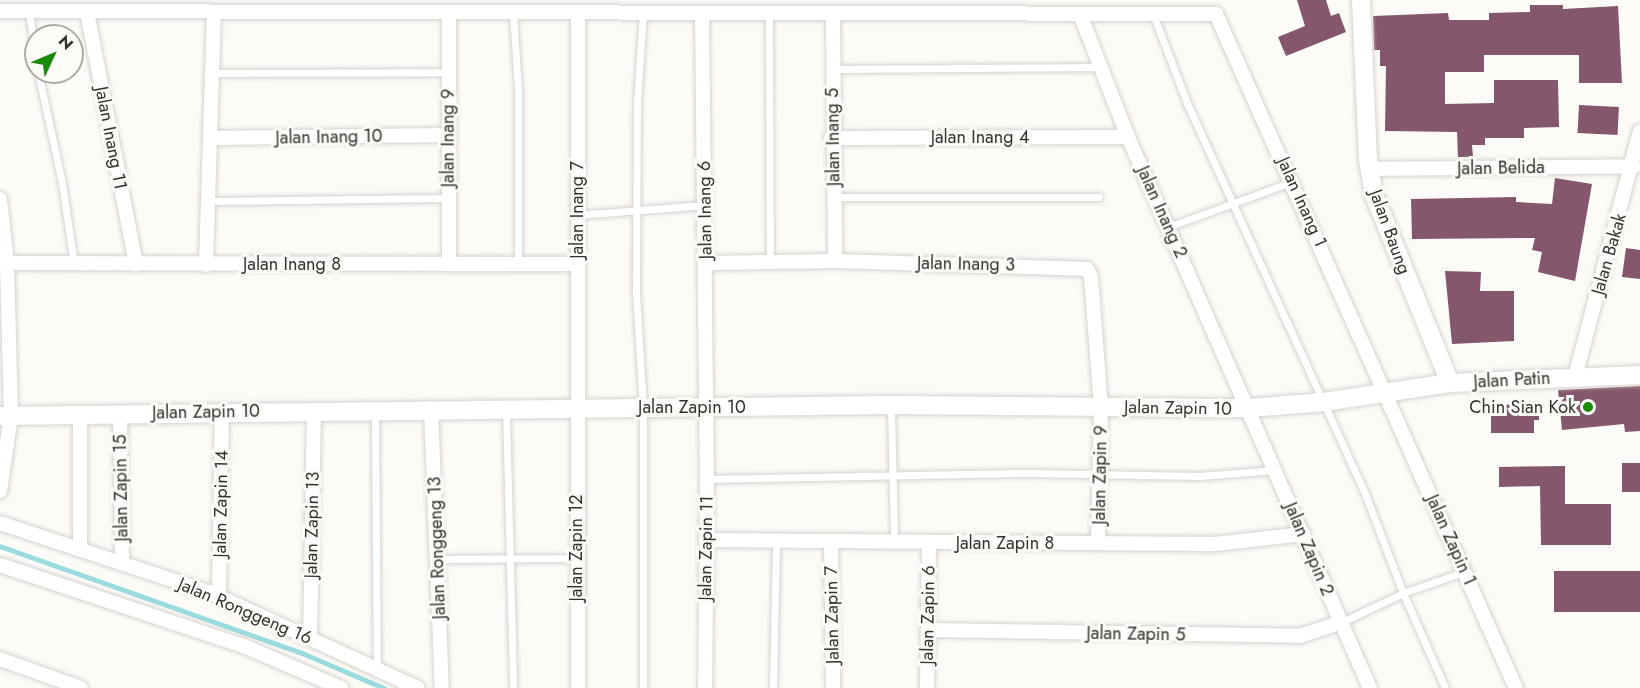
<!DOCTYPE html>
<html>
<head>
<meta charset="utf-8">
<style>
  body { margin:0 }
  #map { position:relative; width:1640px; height:688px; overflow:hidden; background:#fdfbf7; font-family:Jost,sans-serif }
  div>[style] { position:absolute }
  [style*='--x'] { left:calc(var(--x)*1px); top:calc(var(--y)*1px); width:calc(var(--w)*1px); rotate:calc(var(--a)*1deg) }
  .stream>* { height:4.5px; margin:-2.25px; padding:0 2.25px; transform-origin:2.25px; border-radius:2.25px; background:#9adcdd }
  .building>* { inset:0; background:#85576c; transform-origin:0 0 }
  .roads { filter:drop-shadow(0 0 2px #d5d3d0) drop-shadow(0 0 2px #d5d3d0) }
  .lane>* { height:7px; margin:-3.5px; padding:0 3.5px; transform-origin:3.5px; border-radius:3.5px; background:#fff }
  .street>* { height:14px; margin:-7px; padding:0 7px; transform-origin:7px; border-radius:7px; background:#fff }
  .secondary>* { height:18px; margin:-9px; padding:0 9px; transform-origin:9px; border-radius:9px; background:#fff }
  .dots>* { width:16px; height:16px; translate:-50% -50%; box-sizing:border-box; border:3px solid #fdfbf7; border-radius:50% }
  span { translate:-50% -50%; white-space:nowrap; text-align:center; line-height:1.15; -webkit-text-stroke:6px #fdfbf7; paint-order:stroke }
  .street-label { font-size:18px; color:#323230 }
  .poi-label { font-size:18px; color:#323230 }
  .right { translate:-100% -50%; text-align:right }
  .north { position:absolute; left:24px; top:24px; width:60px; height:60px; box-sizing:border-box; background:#fdfbf7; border:2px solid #acaba7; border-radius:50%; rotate:46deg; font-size:16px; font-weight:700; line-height:24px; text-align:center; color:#323230 }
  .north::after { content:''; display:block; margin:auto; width:21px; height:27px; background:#1a8a0b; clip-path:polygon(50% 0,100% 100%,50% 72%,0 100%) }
</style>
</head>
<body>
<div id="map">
  <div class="stream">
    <i style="--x:0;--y:546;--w:318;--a:19.5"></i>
    <i style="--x:300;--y:652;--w:91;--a:23.2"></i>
  </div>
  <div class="building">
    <i style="clip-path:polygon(1297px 0,1326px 0,1331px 16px,1339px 13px,1346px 32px,1286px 56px,1278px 37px,1305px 26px)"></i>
    <i style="clip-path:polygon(1530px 5px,1563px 5px,1563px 9px,1618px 6px,1622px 83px,1579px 83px,1579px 55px,1484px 55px,1484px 72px,1445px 72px,1445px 104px,1494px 103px,1494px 80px,1558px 80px,1559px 127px,1524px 128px,1524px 138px,1485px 138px,1485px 145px,1472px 145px,1473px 157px,1458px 157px,1457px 132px,1385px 131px,1386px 66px,1380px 66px,1380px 50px,1374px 50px,1373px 16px,1448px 13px,1449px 20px,1489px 20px,1489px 13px,1530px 12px)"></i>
    <i style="left:1579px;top:105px;width:40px;height:28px;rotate:3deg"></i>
    <i style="clip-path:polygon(1555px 178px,1592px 184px,1575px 281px,1538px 272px,1542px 252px,1532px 250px,1535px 238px,1412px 239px,1411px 199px,1516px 197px,1516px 202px,1552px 204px)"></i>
    <i style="clip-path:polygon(1626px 248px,1640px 250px,1640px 279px,1622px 277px)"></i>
    <i style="clip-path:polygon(1445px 271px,1481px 272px,1480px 291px,1514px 291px,1514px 341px,1452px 344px)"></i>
    <i style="clip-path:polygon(1640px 386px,1640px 431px,1625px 432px,1624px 424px,1562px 430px,1558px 390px)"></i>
    <i style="clip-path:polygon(1539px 404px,1539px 420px,1534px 420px,1534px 433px,1491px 433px,1491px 405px)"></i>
    <i style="left:1640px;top:463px;width:29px;height:18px;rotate:90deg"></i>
    <i style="clip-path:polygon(1565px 466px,1565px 504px,1611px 504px,1611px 545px,1541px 545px,1540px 486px,1499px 487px,1499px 467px)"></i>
    <i style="left:1640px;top:571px;width:41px;height:86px;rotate:90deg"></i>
  </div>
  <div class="roads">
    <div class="lane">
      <i style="--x:29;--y:12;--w:47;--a:81.3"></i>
      <i style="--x:513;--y:12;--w:78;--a:86.3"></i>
      <i style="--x:518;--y:90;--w:174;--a:90"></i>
      <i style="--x:769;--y:13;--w:250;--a:89.8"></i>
      <i style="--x:1153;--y:14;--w:95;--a:69.1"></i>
      <i style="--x:1187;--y:103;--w:426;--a:65.5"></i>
      <i style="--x:1364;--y:491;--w:109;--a:69.1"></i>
      <i style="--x:1403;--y:593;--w:104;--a:66.1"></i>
      <i style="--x:833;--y:69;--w:269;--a:-0.4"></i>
      <i style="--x:38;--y:72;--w:114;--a:77.8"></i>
      <i style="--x:62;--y:183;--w:82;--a:81.6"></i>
      <i style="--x:211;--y:73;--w:236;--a:-0.2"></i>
      <i style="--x:834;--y:197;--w:265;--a:0"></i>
      <i style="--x:208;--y:201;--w:240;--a:-0.7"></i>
      <i style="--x:577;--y:215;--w:128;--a:-4.5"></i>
      <i style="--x:1168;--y:227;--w:131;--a:-20.1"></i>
      <i style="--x:891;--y:406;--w:136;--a:88.7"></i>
      <i style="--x:375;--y:412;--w:256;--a:89.6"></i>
      <i style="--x:506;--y:412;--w:276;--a:88.5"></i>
      <i style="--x:707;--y:479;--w:325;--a:-1.1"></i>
      <i style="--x:1032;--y:473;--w:167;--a:1"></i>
      <i style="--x:1199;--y:476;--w:76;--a:-4.5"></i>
      <i style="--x:438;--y:559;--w:138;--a:-0.4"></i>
      <i style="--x:1342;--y:622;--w:68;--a:-25.4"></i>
      <i style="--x:1403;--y:593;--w:67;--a:-19.2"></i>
      <i style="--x:643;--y:688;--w:280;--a:-90"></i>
      <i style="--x:643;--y:408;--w:116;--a:-93.5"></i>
      <i style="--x:636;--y:292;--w:189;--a:-89.7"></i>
      <i style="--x:637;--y:103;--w:90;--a:-86.2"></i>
      <i style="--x:773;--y:688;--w:147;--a:-88.8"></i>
    </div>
    <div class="street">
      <i style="--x:0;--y:11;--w:1216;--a:0.14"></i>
      <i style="--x:1216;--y:14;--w:738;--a:66.01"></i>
      <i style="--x:87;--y:12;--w:257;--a:79"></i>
      <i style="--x:702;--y:13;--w:466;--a:89.4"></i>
      <i style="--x:707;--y:479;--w:209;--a:90.5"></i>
      <i style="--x:833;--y:13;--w:248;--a:89.5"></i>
      <i style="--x:1080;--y:14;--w:132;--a:68.7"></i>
      <i style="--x:1128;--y:137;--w:602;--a:66.29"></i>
      <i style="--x:210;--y:138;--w:238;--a:-0.7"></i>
      <i style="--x:831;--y:138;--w:297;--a:-0.2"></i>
      <i style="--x:1369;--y:169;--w:265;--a:-0.6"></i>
      <i style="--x:0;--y:199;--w:64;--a:83.8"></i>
      <i style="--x:7;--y:263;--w:152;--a:88.5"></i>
      <i style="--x:11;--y:415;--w:77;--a:98.2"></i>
      <i style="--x:7;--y:263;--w:570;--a:0.1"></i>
      <i style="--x:706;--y:263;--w:129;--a:-0.9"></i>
      <i style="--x:835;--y:261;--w:252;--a:1.8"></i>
      <i style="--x:1087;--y:269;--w:9;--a:63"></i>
      <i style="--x:1091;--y:277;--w:130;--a:85.6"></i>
      <i style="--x:1101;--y:407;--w:136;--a:91.3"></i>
      <i style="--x:449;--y:264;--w:252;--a:-90"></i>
      <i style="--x:206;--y:265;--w:253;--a:-88.2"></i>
      <i style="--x:1575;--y:377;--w:254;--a:-75.2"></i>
      <i style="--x:431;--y:408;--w:280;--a:87.8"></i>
      <i style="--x:80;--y:414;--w:135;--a:90"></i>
      <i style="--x:120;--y:414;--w:149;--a:89.2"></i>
      <i style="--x:0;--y:523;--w:220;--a:18.3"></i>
      <i style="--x:209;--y:592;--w:230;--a:24.7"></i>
      <i style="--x:706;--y:540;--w:509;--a:0.45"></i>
      <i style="--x:1215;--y:544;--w:89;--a:-6.5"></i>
      <i style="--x:831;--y:541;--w:147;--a:89.2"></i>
      <i style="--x:0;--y:565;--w:257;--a:18.4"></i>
      <i style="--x:244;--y:646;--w:106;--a:23.4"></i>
      <i style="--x:219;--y:597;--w:185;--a:-89.1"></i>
      <i style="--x:928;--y:630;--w:372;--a:0.9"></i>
      <i style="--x:1300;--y:636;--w:44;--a:-18.4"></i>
      <i style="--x:310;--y:639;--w:229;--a:-89"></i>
      <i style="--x:0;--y:659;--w:86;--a:19.7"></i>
      <i style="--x:578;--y:688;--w:675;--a:-90"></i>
      <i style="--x:927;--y:688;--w:146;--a:-89.2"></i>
    </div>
    <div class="secondary">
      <i style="--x:1361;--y:0;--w:160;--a:87.5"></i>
      <i style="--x:1368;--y:160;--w:36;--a:80"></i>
      <i style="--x:1374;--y:195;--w:203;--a:68"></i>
      <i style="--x:0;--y:416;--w:891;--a:-0.71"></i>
      <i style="--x:891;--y:405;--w:359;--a:0.5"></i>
      <i style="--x:1250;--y:408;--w:74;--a:-4.6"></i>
      <i style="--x:1324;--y:402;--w:127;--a:-8.6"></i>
      <i style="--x:1450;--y:383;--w:190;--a:-2.4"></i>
    </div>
  </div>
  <div class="dots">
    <i style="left:1588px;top:407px;background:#1a8a0b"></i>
  </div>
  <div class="street-label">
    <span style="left:329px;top:137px;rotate:-1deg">Jalan Inang 10</span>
    <span style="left:833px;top:137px;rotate:-91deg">Jalan Inang 5</span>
    <span style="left:980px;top:137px">Jalan Inang 4</span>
    <span style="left:111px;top:138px;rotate:79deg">Jalan Inang 11</span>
    <span style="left:448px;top:138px;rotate:-90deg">Jalan Inang 9</span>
    <span style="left:1501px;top:168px;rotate:-1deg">Jalan Belida</span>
    <span style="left:1302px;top:202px;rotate:66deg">Jalan Inang 1</span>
    <span style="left:577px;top:210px;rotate:-90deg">Jalan Inang 7</span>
    <span style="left:705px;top:210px;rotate:-91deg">Jalan Inang 6</span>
    <span style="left:1162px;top:212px;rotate:66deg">Jalan Inang 2</span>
    <span style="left:1390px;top:232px;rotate:70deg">Jalan Baung</span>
    <span style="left:1609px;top:254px;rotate:-74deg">Jalan Bakak</span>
    <span style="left:292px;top:264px">Jalan Inang 8</span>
    <span style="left:966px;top:264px;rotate:1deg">Jalan Inang 3</span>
    <span style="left:1512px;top:380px;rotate:-3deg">Jalan Patin</span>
    <span style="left:692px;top:407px">Jalan Zapin 10</span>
    <span style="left:1178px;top:408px;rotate:1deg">Jalan Zapin 10</span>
    <span style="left:206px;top:412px;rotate:-1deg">Jalan Zapin 10</span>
    <span style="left:1100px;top:475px;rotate:-89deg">Jalan Zapin 9</span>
    <span style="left:121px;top:488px;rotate:-91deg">Jalan Zapin 15</span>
    <span style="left:221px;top:504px;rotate:-89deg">Jalan Zapin 14</span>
    <span style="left:312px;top:525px;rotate:-89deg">Jalan Zapin 13</span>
    <span style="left:1451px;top:540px;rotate:66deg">Jalan Zapin 1</span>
    <span style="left:1005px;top:543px">Jalan Zapin 8</span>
    <span style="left:437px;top:548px;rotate:-92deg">Jalan Ronggeng 13</span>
    <span style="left:576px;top:548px;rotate:-90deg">Jalan Zapin 12</span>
    <span style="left:706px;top:548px;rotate:-89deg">Jalan Zapin 11</span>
    <span style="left:1309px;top:549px;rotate:67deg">Jalan Zapin 2</span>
    <span style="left:245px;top:611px;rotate:23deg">Jalan Ronggeng 16</span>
    <span style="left:832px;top:615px;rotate:-91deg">Jalan Zapin 7</span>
    <span style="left:928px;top:615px;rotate:-89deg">Jalan Zapin 6</span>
    <span style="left:1136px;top:634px;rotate:1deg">Jalan Zapin 5</span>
  </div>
  <div class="poi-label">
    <span class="right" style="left:1576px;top:407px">Chin Sian Kok</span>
  </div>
  <div class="north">N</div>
</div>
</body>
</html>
